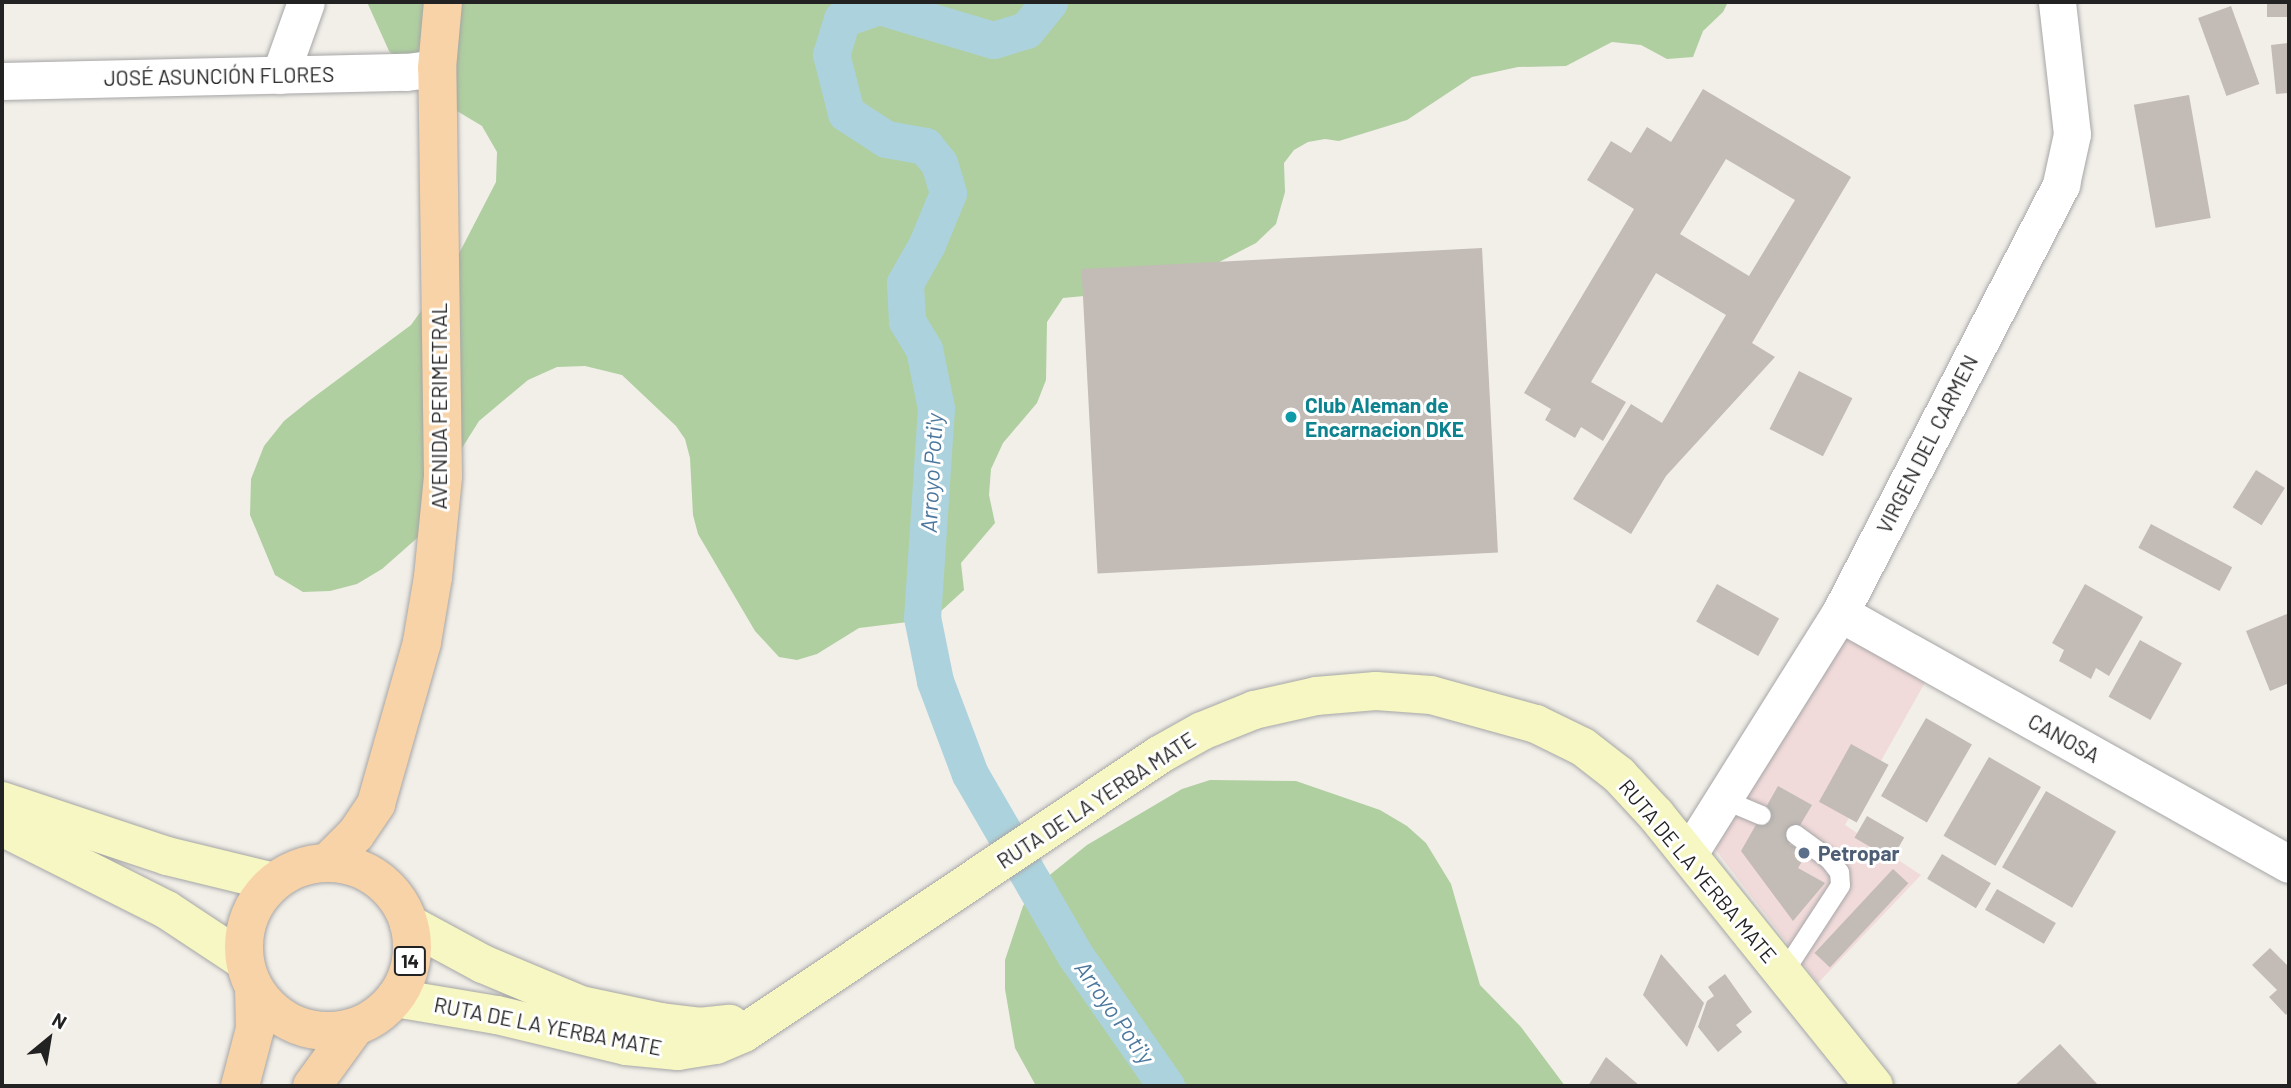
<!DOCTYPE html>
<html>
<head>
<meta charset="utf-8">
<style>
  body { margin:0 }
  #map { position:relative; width:2291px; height:1088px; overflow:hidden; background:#f2efe9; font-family:Barlow,sans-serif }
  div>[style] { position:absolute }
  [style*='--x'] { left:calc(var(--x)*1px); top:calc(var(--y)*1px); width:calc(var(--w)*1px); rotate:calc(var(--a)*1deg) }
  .commercial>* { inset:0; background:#f1dada }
  .forest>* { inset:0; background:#afcfa0 }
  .canal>* { height:37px; margin:-18.5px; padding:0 18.5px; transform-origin:18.5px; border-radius:18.5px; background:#acd3dd }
  .building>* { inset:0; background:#c2bbb6; transform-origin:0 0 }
  .roads { filter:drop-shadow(0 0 2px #a6a6a6) drop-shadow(0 0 2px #a6a6a6) }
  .service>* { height:19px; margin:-9.5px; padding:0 9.5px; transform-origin:9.5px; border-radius:9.5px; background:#fff }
  .minor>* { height:37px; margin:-18.5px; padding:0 18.5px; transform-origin:18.5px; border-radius:18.5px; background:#fff }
  .secondary>* { height:38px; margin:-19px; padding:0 19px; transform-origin:19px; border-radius:19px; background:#f6f7c2 }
  .primary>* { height:38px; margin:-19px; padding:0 19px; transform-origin:19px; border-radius:19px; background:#f8d3a8 }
  .primary>.ring { margin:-19px; padding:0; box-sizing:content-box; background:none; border:38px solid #f8d3a8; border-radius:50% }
  .dots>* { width:19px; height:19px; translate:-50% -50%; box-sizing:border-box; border:4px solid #fff; border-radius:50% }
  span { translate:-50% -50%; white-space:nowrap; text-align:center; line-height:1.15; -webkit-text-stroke:6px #fff; paint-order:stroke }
  .shield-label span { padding:2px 5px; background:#fff; border:2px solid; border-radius:5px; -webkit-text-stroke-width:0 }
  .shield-label { font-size:19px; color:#222; font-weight:700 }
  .street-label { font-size:21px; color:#222 }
  .culture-label { font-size:21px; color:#0d838f; font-weight:700 }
  .left { translate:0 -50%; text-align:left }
  .service-label { font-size:21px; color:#4e5e75; font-weight:700 }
  .water-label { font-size:23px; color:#4c789e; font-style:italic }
  .frame { position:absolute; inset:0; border:4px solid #222; pointer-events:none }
  .north { position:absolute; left:14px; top:1004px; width:70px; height:70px; -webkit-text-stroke:5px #fff; paint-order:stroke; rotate:30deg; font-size:19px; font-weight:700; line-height:28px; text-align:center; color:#222 }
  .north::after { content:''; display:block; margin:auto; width:24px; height:32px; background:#222; clip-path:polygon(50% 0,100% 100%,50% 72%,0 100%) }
</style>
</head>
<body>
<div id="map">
  <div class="commercial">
    <i style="clip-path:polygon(1835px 617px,1932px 670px,1845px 825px,1921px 875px,1818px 983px,1708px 840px)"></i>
  </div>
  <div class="forest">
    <i style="clip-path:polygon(367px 2px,1728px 2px,1723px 12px,1703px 31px,1693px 57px,1667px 59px,1641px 45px,1612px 42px,1566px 66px,1518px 67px,1472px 77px,1407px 120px,1339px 141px,1325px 139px,1308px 142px,1294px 150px,1284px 163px,1285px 192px,1276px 224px,1256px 243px,1200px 272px,1147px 290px,1063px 298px,1047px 322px,1046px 380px,1037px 403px,1003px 443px,991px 469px,989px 495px,995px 523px,961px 563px,964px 590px,940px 612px,908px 622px,859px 628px,817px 654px,797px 660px,779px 657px,755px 631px,698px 534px,693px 515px,690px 458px,685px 439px,676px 426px,622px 375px,585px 366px,557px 367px,528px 380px,479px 421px,462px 448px,440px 509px,424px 532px,382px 569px,357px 584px,330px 591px,303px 592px,275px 575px,250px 515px,251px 479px,264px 446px,284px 421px,310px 400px,411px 325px,451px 269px,496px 182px,497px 152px,482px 126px,432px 96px,389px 51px)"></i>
    <i style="clip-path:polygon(1210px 780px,1296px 781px,1380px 810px,1407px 826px,1426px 843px,1451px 884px,1480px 985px,1521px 1027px,1565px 1086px,1036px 1086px,1015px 1048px,1005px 989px,1005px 960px,1023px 906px,1041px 882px,1087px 845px,1182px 789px)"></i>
  </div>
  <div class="canal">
    <i style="--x:1049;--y:2;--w:36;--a:129"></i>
    <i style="--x:1026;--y:30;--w:34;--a:163"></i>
    <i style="--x:993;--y:40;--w:119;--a:-163.4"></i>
    <i style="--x:879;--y:6;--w:39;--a:161"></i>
    <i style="--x:842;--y:19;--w:37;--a:107"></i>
    <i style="--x:831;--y:54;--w:61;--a:75.7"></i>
    <i style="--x:846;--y:113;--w:48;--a:33"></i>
    <i style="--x:886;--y:139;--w:40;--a:10"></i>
    <i style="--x:925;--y:146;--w:22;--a:51"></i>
    <i style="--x:939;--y:163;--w:31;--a:73"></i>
    <i style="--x:948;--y:193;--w:55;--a:112.4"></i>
    <i style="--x:927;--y:244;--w:45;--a:119.4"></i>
    <i style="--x:905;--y:283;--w:38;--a:87"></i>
    <i style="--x:907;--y:321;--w:33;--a:59"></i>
    <i style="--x:924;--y:349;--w:60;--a:78.5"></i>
    <i style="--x:936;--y:408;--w:209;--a:93.8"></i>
    <i style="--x:922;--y:617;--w:65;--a:78.5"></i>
    <i style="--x:935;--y:681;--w:99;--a:69.4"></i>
    <i style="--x:970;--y:774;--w:209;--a:59.9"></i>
    <i style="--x:1075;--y:955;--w:160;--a:55.2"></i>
  </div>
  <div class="building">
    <i style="left:2267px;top:2px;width:22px;height:15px"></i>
    <i style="left:2231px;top:6px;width:83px;height:35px;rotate:70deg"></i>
    <i style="clip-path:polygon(2289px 43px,2289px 93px,2276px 94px,2271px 45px)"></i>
    <i style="clip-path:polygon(evenodd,1703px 89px,1851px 177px,1752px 343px,1775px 357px,1666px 476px,1631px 534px,1573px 499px,1631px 404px,1662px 423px,1726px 315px,1656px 273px,1591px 382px,1626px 402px,1603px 441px,1581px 427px,1575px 438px,1545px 420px,1551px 409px,1524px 393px,1634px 209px,1587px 180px,1611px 141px,1631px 153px,1647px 127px,1671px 142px,1703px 89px,1726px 159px,1795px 200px,1749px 276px,1680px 234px,1726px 159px)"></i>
    <i style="left:2189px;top:95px;width:125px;height:56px;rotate:80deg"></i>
    <i style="left:1482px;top:248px;width:305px;height:401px;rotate:87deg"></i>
    <i style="left:1799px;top:371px;width:60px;height:65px;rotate:27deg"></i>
    <i style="left:2256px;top:470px;width:34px;height:44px;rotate:32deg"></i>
    <i style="left:2151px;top:524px;width:92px;height:27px;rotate:28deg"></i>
    <i style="left:1717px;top:584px;width:71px;height:43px;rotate:29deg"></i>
    <i style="clip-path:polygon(2085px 584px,2143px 617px,2109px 676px,2096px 668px,2091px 679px,2059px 661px,2064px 650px,2052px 643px)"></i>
    <i style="clip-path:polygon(2289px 613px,2289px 683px,2270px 691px,2246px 631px)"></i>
    <i style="left:2140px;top:640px;width:48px;height:65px;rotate:29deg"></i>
    <i style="left:1926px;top:718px;width:53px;height:90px;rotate:30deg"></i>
    <i style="left:1851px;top:744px;width:43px;height:66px;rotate:29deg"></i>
    <i style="left:1989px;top:757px;width:60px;height:91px;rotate:30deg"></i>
    <i style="clip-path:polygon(1778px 786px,1812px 805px,1789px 844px,1807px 853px,1798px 868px,1825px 883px,1793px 921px,1741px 851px)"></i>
    <i style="left:2046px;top:791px;width:81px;height:88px;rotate:30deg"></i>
    <i style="left:1867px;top:816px;width:43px;height:25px;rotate:30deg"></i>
    <i style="left:1942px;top:854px;width:57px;height:29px;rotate:31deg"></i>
    <i style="left:1893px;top:869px;width:21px;height:115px;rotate:43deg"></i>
    <i style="left:1997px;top:889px;width:68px;height:24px;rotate:30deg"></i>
    <i style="clip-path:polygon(2270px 948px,2289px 967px,2289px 1011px,2286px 1015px,2269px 997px,2277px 990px,2252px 965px)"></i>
    <i style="clip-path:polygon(1661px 954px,1704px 1003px,1687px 1047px,1643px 995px)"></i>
    <i style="clip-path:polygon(1725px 974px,1752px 1012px,1736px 1025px,1742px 1032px,1718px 1052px,1698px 1027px,1707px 1001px,1714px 996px,1708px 987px)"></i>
    <i style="clip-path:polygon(2060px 1044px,2099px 1086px,2014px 1086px)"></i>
    <i style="clip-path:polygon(1606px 1057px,1640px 1086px,1588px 1086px)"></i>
  </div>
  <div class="roads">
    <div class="service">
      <i style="--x:1723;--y:799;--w:41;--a:22.8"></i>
      <i style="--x:1782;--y:974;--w:106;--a:-56.9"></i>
      <i style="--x:1840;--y:885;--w:13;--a:-94"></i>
      <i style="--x:1839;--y:872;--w:16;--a:-128"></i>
      <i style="--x:1829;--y:859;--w:42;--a:-143.7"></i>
    </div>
    <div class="minor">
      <i style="--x:280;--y:75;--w:77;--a:-70.4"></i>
      <i style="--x:2;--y:81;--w:404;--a:-1.3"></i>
      <i style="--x:406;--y:72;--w:31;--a:-7"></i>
      <i style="--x:1840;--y:613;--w:514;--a:29.21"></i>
      <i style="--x:1688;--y:855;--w:286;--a:-57.9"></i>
      <i style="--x:1840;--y:613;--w:483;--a:-62.7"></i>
      <i style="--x:2061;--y:184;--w:51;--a:-77.6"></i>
      <i style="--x:2072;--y:134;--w:133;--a:-96.5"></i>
    </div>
    <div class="secondary">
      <i style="--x:2;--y:801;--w:174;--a:18.4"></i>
      <i style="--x:167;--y:856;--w:110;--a:13.7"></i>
      <i style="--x:2;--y:827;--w:185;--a:26.7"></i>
      <i style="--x:167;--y:910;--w:92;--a:33.5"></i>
      <i style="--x:409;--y:924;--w:84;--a:28.4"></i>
      <i style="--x:483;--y:964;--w:106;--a:22.7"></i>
      <i style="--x:581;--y:1005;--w:82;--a:12"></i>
      <i style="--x:661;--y:1022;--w:38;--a:7"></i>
      <i style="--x:699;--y:1027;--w:31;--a:-6"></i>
      <i style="--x:395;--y:998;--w:103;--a:9.5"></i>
      <i style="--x:497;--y:1015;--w:133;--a:13.5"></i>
      <i style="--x:626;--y:1046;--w:52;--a:5.5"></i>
      <i style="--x:678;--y:1051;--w:38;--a:-9"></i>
      <i style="--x:716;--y:1045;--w:30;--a:-23"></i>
      <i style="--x:744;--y:1033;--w:500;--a:-33.8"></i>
      <i style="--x:1159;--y:755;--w:49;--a:-29.2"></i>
      <i style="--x:1202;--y:731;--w:56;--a:-22"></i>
      <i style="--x:1254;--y:710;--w:64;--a:-12.7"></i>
      <i style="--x:1316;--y:696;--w:60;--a:-4.8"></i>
      <i style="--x:1376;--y:691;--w:55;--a:4.2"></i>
      <i style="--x:1431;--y:695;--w:109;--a:15.4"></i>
      <i style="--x:1536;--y:724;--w:52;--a:26.1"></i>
      <i style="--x:1583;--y:747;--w:46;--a:37.9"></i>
      <i style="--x:1619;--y:775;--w:54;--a:47.2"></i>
      <i style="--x:1656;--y:815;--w:348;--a:51.2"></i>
    </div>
    <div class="primary">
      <i style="--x:327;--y:863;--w:41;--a:-45"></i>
      <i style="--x:356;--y:834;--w:36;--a:-56"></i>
      <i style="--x:376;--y:804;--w:168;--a:-74.1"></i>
      <i style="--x:422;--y:642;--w:66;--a:-80.4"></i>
      <i style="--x:433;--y:577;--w:101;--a:-84.3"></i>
      <i style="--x:443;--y:476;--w:408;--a:-90.8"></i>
      <i style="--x:437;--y:68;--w:66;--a:-84.8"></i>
      <i class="ring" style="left:244px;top:863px;width:130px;height:130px"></i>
      <i style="--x:240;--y:1086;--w:59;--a:-75.3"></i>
      <i style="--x:255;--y:1029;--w:40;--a:-91.4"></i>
      <i style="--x:312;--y:1086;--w:73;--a:-53.9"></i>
    </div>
  </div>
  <div class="dots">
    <i style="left:1291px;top:417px;background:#0f9aa8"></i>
    <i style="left:1804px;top:853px;background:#5c6f8a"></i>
  </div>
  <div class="shield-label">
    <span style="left:410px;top:961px">14</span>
  </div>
  <div class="street-label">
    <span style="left:219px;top:76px;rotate:-1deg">JOSÉ ASUNCIÓN FLORES</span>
    <span style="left:439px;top:406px;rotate:-90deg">AVENIDA PERIMETRAL</span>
    <span style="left:1927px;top:444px;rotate:-63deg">VIRGEN DEL CARMEN</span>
    <span style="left:2064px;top:738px;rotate:29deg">CANOSA</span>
    <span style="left:1096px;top:800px;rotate:-33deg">RUTA DE LA YERBA MATE</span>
    <span style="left:1698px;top:871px;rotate:50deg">RUTA DE LA YERBA MATE</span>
    <span style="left:548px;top:1026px;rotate:11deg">RUTA DE LA YERBA MATE</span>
  </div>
  <div class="culture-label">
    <span class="left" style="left:1305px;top:417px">Club Aleman de<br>Encarnacion DKE</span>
  </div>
  <div class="service-label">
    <span class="left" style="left:1818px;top:853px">Petropar</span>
  </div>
  <div class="water-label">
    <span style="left:931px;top:473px;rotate:-87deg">Arroyo Poti'y</span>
    <span style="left:1115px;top:1012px;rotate:55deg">Arroyo Poti'y</span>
  </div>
  <div class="frame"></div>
  <div class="north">N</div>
</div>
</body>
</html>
